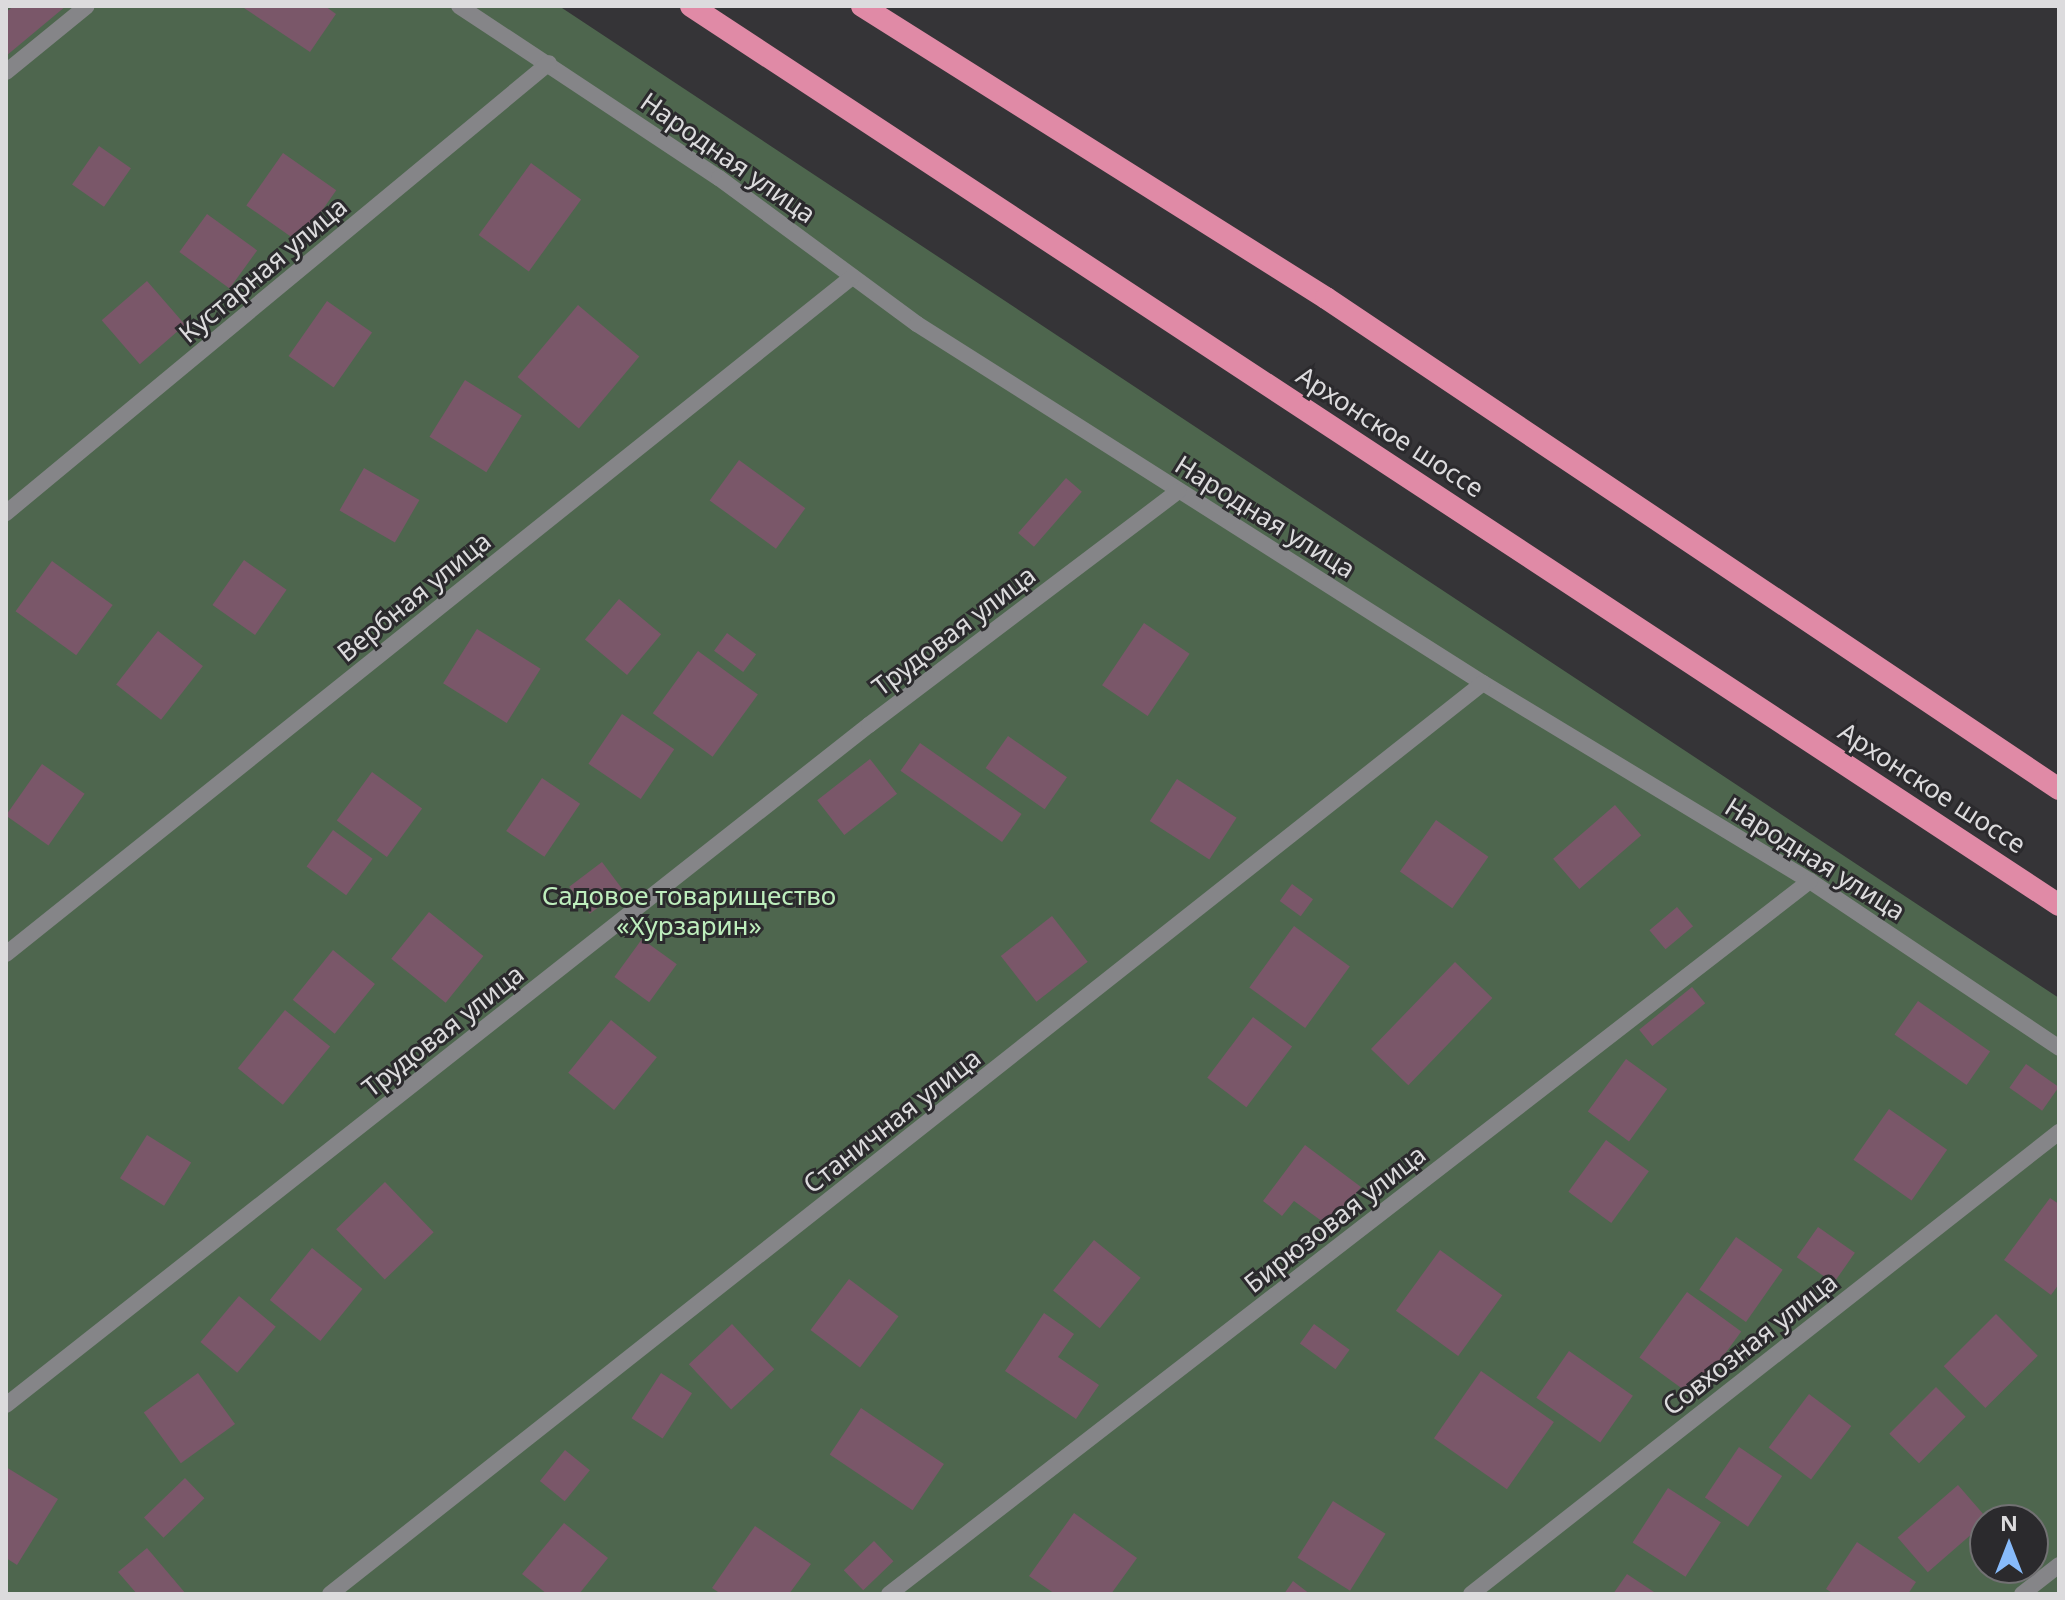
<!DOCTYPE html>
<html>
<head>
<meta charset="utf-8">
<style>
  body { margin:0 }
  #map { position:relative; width:2065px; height:1600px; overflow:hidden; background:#353437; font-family:"Noto Sans",sans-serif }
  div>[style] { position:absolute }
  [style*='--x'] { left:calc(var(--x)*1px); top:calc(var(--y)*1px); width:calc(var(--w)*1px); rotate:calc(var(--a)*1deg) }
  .green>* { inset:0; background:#4e664e }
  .building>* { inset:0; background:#7a5769; transform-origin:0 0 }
  .minor>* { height:16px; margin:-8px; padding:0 8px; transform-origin:8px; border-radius:8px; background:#858588 }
  .trunk>* { height:22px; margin:-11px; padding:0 11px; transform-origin:11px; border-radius:11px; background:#e08aa6 }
  span { translate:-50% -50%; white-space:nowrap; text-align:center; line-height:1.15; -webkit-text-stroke:6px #2b2a2d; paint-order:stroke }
  .street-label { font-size:26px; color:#dcdbdd }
  .park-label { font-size:26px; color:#beeebd }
  .frame { position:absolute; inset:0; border:8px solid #dcdbdd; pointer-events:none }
  .north { position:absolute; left:1969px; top:1504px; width:80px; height:80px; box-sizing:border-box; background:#2b2a2d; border:2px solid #727173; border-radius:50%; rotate:0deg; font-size:22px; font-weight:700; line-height:32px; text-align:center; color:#dcdbdd }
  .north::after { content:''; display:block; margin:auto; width:28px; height:36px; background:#87bbfb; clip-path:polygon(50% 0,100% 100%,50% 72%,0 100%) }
</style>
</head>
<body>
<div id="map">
  <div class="green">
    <i style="clip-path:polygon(evenodd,6px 6px,559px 6px,2059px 998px,2059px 1594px,6px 1594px,6px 6px,1985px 1520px,2033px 1520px,2033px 1568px,1985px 1568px,1985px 1520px)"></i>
  </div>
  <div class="building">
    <i style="clip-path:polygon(14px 6px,66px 6px,6px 56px,6px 12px)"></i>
    <i style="clip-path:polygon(241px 6px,325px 6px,336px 14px,310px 52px)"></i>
    <i style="left:99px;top:146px;width:39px;height:47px;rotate:35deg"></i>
    <i style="left:283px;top:153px;width:65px;height:64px;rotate:35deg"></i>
    <i style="left:531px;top:163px;width:62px;height:89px;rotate:36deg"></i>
    <i style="left:207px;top:214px;width:62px;height:47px;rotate:36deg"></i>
    <i style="left:147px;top:281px;width:58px;height:60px;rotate:49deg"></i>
    <i style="left:327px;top:301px;width:55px;height:67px;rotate:35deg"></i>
    <i style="left:578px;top:305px;width:80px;height:94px;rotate:40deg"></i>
    <i style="left:465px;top:380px;width:67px;height:67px;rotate:32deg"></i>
    <i style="left:739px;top:460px;width:82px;height:50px;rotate:36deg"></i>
    <i style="left:364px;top:468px;width:64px;height:49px;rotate:30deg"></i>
    <i style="left:1066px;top:478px;width:21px;height:73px;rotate:41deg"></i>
    <i style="left:244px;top:560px;width:52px;height:55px;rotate:35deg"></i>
    <i style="left:52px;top:561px;width:75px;height:62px;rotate:36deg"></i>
    <i style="left:619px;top:599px;width:55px;height:53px;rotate:40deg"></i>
    <i style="left:1144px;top:623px;width:55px;height:75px;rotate:34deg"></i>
    <i style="left:477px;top:629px;width:75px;height:64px;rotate:32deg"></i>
    <i style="left:158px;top:631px;width:57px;height:68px;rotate:38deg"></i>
    <i style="left:727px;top:633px;width:36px;height:22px;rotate:36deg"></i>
    <i style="left:698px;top:651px;width:74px;height:77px;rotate:36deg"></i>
    <i style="left:622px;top:714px;width:63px;height:60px;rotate:34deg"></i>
    <i style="left:1008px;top:736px;width:72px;height:39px;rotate:35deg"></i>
    <i style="left:920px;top:743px;width:124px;height:34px;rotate:35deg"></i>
    <i style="left:870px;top:759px;width:44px;height:67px;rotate:52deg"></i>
    <i style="left:42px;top:764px;width:52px;height:63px;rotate:35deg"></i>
    <i style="left:372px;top:772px;width:62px;height:60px;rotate:36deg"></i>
    <i style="left:542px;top:778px;width:46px;height:64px;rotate:34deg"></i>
    <i style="left:1177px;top:779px;width:71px;height:50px;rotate:33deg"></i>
    <i style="left:1615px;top:805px;width:40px;height:82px;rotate:49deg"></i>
    <i style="left:1436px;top:820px;width:64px;height:63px;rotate:35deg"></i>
    <i style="left:333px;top:830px;width:49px;height:45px;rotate:36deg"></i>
    <i style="left:602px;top:862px;width:34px;height:41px;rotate:53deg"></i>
    <i style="left:1292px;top:884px;width:26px;height:21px;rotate:36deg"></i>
    <i style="left:1677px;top:907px;width:25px;height:36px;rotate:50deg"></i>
    <i style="left:429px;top:912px;width:70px;height:60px;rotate:39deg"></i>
    <i style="left:1052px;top:916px;width:58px;height:65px;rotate:52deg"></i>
    <i style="left:1294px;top:926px;width:69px;height:76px;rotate:36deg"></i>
    <i style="left:642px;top:939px;width:43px;height:47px;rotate:36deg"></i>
    <i style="left:333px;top:950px;width:54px;height:64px;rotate:39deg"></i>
    <i style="left:1455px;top:962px;width:52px;height:121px;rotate:44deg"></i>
    <i style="left:1692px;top:987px;width:21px;height:68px;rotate:51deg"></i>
    <i style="left:1918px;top:1001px;width:88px;height:41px;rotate:35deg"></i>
    <i style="left:285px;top:1010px;width:58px;height:75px;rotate:39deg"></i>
    <i style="left:1253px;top:1017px;width:49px;height:76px;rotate:37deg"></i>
    <i style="left:611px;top:1020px;width:59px;height:68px;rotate:39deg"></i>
    <i style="left:1626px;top:1059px;width:51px;height:65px;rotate:36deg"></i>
    <i style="left:2026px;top:1064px;width:40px;height:29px;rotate:35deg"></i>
    <i style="left:1889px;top:1109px;width:71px;height:62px;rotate:35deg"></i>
    <i style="left:147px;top:1135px;width:52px;height:51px;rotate:32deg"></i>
    <i style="left:1606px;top:1140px;width:53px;height:64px;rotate:36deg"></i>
    <i style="clip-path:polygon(1305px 1145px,1361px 1187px,1330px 1227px,1294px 1201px,1282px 1216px,1263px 1201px)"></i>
    <i style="left:385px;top:1182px;width:70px;height:68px;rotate:46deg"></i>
    <i style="clip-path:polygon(2050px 1198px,2059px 1204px,2059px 1284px,2051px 1295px,2004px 1260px)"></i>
    <i style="left:1818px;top:1227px;width:45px;height:37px;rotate:35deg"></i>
    <i style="left:1736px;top:1237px;width:57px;height:64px;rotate:35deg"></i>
    <i style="left:1094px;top:1240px;width:60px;height:65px;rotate:39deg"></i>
    <i style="left:312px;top:1248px;width:65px;height:67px;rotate:39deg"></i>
    <i style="left:1440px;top:1250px;width:77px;height:75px;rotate:36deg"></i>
    <i style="left:849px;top:1279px;width:62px;height:64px;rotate:37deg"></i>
    <i style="left:1687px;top:1292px;width:67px;height:81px;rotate:36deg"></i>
    <i style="left:239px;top:1296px;width:48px;height:60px;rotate:40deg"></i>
    <i style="clip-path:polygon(1044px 1313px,1074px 1334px,1058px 1357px,1099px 1385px,1076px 1419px,1005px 1371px)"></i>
    <i style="left:1996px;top:1314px;width:59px;height:74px;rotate:45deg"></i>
    <i style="left:732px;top:1324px;width:62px;height:59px;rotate:47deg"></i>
    <i style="left:1314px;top:1324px;width:44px;height:24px;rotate:36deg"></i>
    <i style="left:1569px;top:1351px;width:78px;height:57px;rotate:35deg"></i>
    <i style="left:1481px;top:1371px;width:89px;height:82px;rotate:35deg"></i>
    <i style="left:198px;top:1373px;width:63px;height:67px;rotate:54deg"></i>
    <i style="left:661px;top:1373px;width:37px;height:54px;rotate:33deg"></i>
    <i style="left:1936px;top:1387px;width:42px;height:66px;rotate:45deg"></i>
    <i style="left:1809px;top:1394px;width:53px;height:67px;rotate:37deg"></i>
    <i style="left:861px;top:1408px;width:100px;height:56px;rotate:34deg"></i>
    <i style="left:1739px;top:1447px;width:52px;height:61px;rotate:34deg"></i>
    <i style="left:565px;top:1450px;width:32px;height:40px;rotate:39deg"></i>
    <i style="clip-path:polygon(6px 1467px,58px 1499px,17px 1565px,6px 1558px)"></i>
    <i style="left:185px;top:1478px;width:28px;height:57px;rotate:46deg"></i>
    <i style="left:1958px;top:1485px;width:46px;height:80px;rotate:49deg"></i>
    <i style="left:1668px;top:1488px;width:63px;height:65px;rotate:33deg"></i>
    <i style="left:1333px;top:1501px;width:62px;height:67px;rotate:32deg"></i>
    <i style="clip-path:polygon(1074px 1513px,1137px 1558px,1111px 1594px,1055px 1594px,1029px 1576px)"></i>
    <i style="clip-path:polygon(564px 1523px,608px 1558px,579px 1594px,547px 1594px,522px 1574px)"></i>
    <i style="clip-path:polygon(755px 1526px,811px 1564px,789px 1594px,721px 1594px,712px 1588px)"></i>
    <i style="left:874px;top:1541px;width:28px;height:42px;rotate:46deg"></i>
    <i style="clip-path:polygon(1857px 1542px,1916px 1582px,1908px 1594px,1834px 1594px,1826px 1589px)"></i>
    <i style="clip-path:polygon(147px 1548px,186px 1594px,137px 1594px,118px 1572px)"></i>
    <i style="clip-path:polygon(1627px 1574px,1657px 1594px,1613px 1594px)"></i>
    <i style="clip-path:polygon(1293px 1581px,1310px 1594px,1284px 1594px)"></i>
  </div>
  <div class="minor">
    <i style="--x:459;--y:6;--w:312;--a:33.5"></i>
    <i style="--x:719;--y:178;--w:246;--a:36.4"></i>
    <i style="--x:917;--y:324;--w:670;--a:32.39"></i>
    <i style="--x:1483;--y:683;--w:382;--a:31.2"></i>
    <i style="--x:1810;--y:881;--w:300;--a:33.8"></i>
    <i style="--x:6;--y:72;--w:104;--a:-39.2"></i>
    <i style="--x:6;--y:513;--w:705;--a:-39.65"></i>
    <i style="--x:6;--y:954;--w:1084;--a:-38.67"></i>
    <i style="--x:6;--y:1405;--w:1099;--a:-38.24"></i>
    <i style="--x:869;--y:725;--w:388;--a:-37.1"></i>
    <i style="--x:330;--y:1594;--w:1469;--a:-38.31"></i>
    <i style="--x:889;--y:1594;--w:1165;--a:-37.75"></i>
    <i style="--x:1471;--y:1594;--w:748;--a:-38.16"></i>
    <i style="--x:2022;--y:1594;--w:47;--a:-38.1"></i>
  </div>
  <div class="trunk">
    <i style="--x:691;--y:6;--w:1637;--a:33.31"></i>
    <i style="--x:862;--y:6;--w:548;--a:32.18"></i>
    <i style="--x:1326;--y:298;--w:882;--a:33.82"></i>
  </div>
  <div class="street-label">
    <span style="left:728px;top:158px;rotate:35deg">Народная улица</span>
    <span style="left:263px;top:270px;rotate:-40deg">Кустарная улица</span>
    <span style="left:1390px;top:432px;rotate:33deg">Архонское шоссе</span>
    <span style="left:1265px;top:517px;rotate:32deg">Народная улица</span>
    <span style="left:414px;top:597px;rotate:-39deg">Вербная улица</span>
    <span style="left:954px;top:631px;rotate:-37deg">Трудовая улица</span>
    <span style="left:1932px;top:788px;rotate:33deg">Архонское шоссе</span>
    <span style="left:1815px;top:859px;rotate:32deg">Народная улица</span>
    <span style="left:443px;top:1031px;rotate:-38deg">Трудовая улица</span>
    <span style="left:892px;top:1121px;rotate:-38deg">Станичная улица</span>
    <span style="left:1335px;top:1219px;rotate:-38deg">Бирюзовая улица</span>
    <span style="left:1750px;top:1344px;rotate:-38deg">Совхозная улица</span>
  </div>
  <div class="park-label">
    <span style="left:689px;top:911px">Садовое товарищество<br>«Хурзарин»</span>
  </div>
  <div class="frame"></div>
  <div class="north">N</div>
</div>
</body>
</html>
